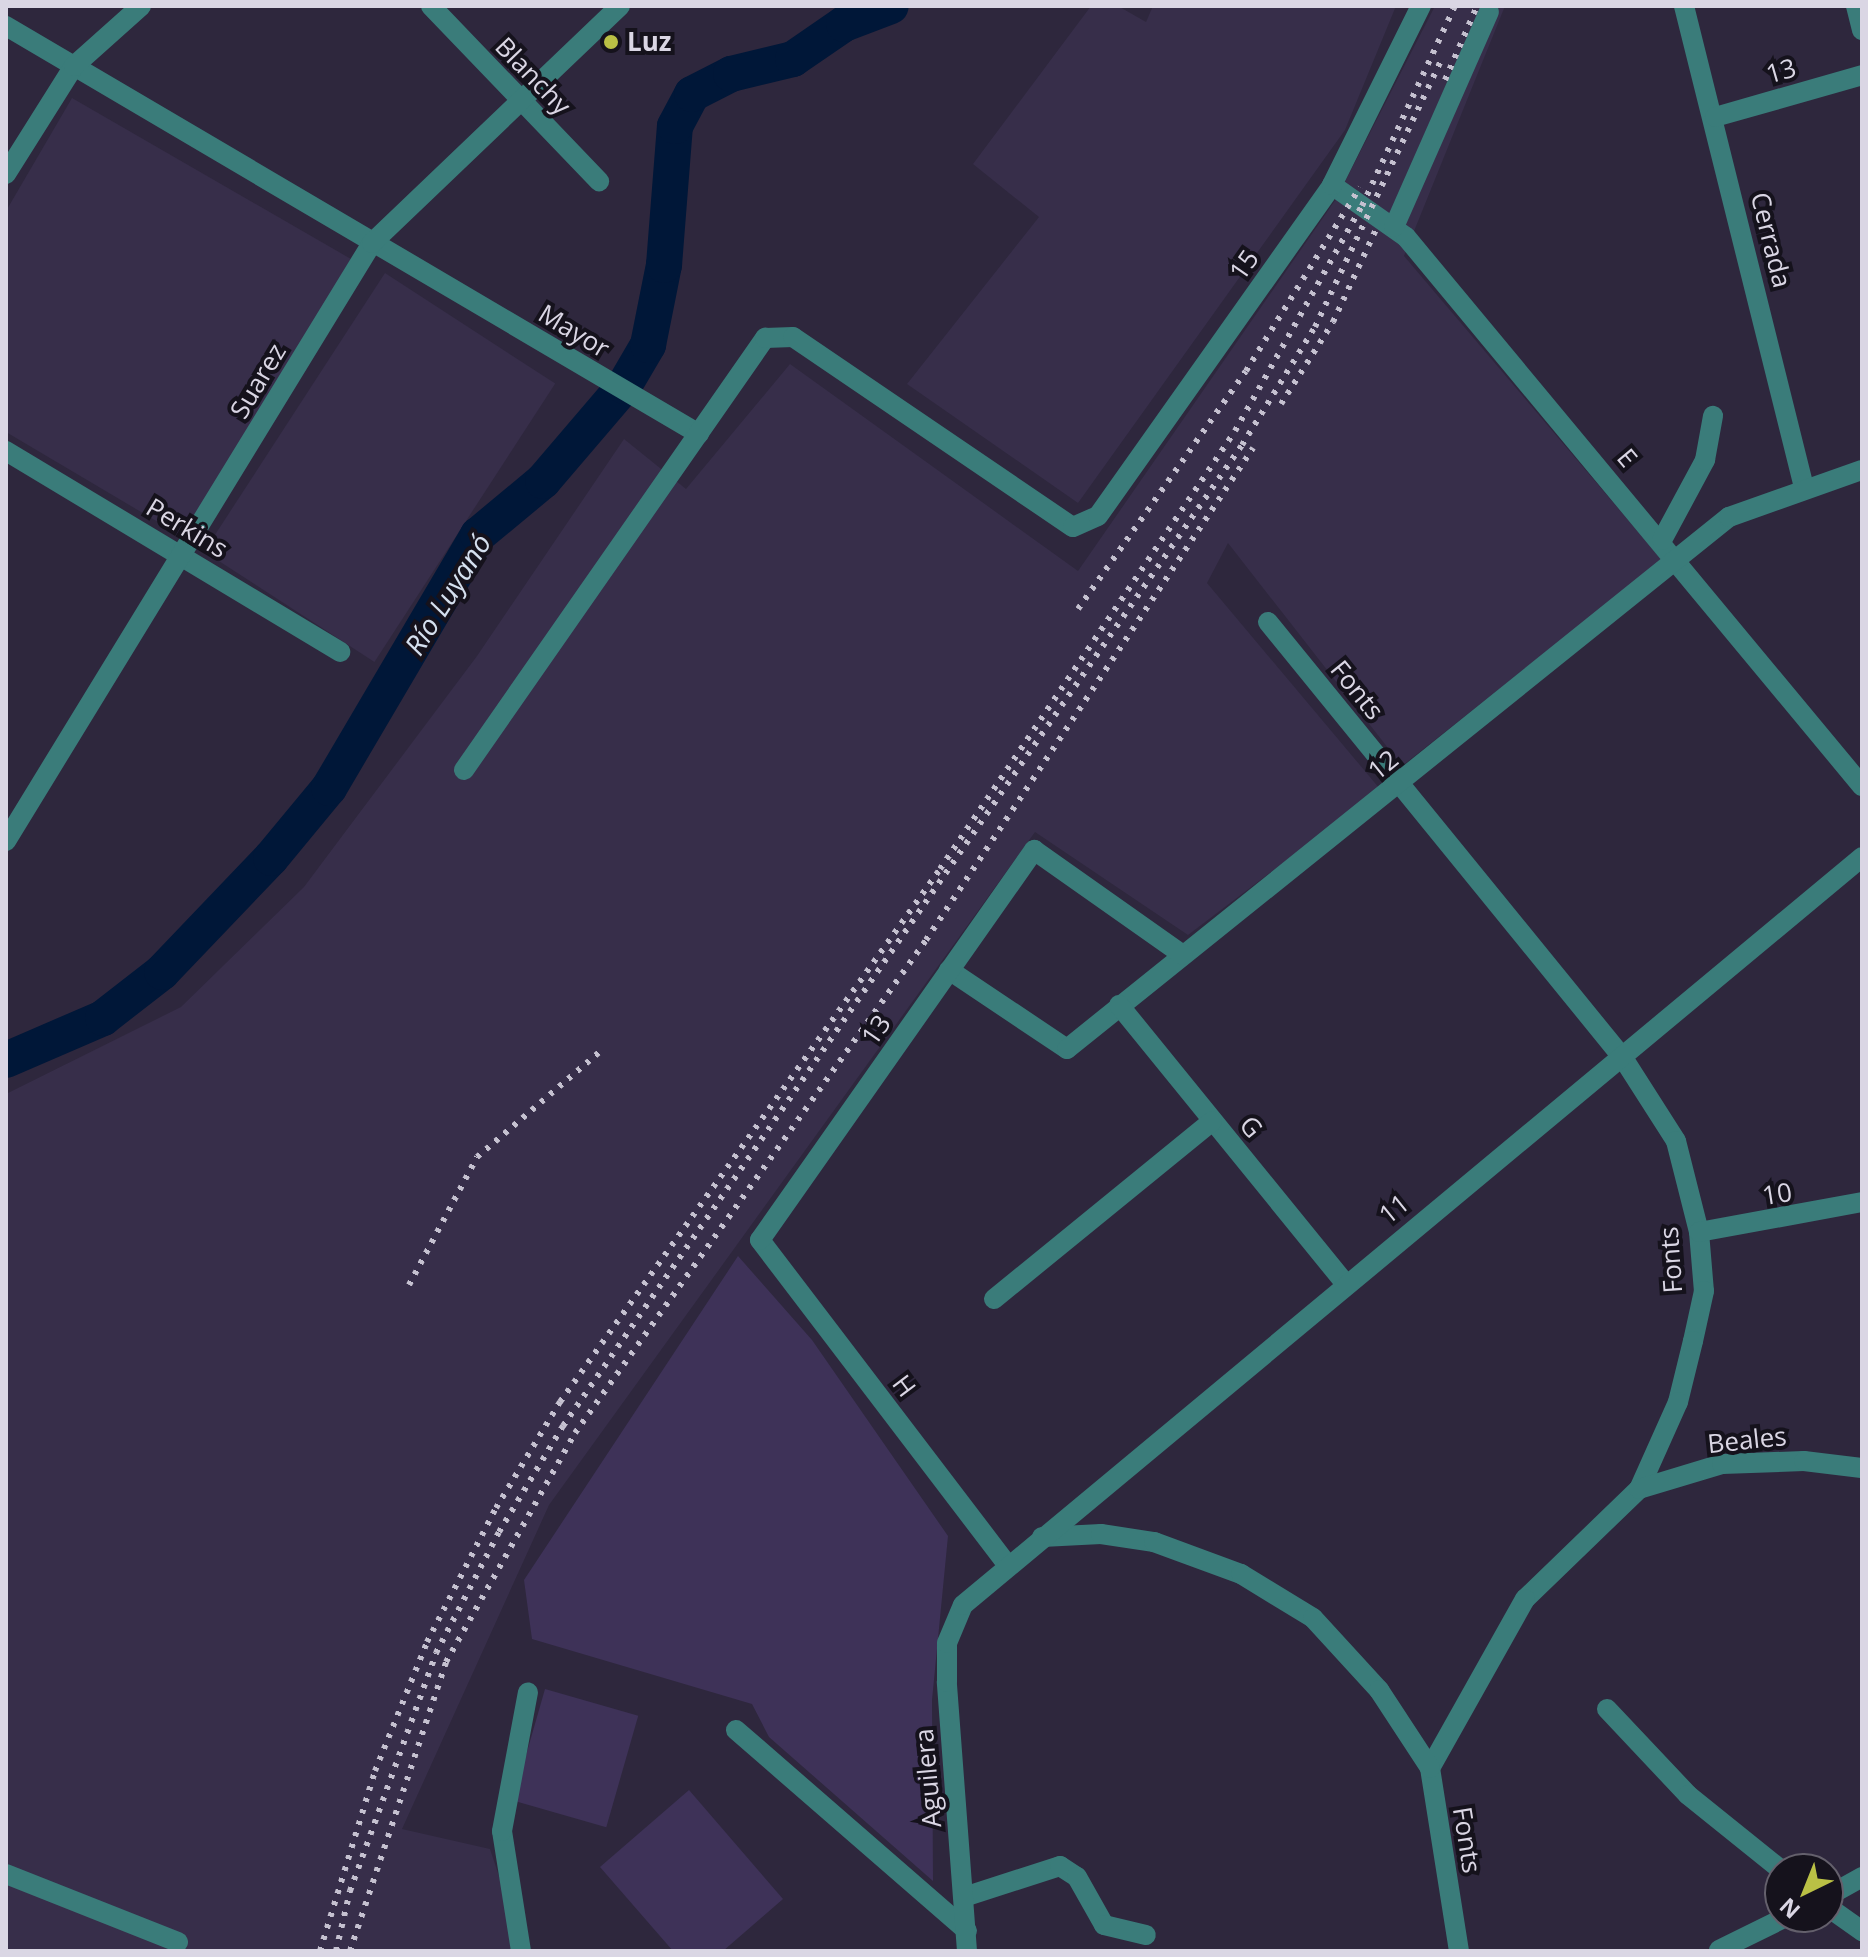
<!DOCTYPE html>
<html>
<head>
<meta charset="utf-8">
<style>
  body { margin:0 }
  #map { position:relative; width:1868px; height:1957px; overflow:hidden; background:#2e273d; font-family:"Open Sans",sans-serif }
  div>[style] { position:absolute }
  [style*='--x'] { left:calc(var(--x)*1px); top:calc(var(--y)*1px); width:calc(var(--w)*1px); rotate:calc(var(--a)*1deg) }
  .built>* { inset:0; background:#372e4a; transform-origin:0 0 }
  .green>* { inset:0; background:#3e3258; transform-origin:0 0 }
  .river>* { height:36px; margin:-18px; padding:0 18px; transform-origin:18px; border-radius:18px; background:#001738 }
  .minor>* { height:20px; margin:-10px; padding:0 10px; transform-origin:10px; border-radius:10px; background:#3a7c7a }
  .rail>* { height:6px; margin-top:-3px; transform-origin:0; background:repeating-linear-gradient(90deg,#c5c1d0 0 4px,transparent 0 12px) }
  .dots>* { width:22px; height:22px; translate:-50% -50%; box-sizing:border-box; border:4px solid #15121c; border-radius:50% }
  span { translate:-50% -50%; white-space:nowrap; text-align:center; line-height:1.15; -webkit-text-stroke:8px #15121c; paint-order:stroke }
  .poi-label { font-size:26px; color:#dad6e4; font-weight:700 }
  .left { translate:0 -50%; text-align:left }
  .street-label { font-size:26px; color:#dad6e4 }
  .water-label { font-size:28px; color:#d5e0ef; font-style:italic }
  .frame { position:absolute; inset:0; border:8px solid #dad6e4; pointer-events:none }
  .north { position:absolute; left:1764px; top:1853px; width:80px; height:80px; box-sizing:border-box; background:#15121c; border:2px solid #64606c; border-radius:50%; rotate:223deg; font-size:22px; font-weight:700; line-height:32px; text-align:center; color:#dad6e4 }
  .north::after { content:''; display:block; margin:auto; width:28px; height:36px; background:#bac045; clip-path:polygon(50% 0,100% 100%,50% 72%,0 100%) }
</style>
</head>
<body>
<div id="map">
  <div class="built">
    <i style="clip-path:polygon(1091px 6px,1118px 6px,1146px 22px,1153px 6px,1396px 6px,1345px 130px,1078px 503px,907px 384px,1039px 217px,973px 164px)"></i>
    <i style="clip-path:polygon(1435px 6px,1505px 6px,1404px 256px,1662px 560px,1402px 766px,1228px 543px,1207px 583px,1380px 789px,1188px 935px,1035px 832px,549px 1505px,402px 1829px,490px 1849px,508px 1903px,511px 1951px,6px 1951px,6px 1094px,181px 1007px,304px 887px,477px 656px,624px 439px,686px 489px,790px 364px,1078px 571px,1336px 199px)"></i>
    <i style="clip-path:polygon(72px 98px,351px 259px,185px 538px,6px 432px,6px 211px)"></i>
    <i style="left:385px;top:273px;width:203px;height:332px;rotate:33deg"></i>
  </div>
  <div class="green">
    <i style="clip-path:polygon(738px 1256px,812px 1340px,948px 1536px,932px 1700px,933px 1881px,769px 1737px,752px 1704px,532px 1639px,524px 1580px)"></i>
    <i style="left:545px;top:1689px;width:97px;height:116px;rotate:16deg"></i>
    <i style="clip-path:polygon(689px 1790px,783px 1899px,723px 1951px,673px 1951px,600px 1867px)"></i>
  </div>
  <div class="river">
    <i style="--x:6;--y:1060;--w:106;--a:-23.4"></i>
    <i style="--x:103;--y:1018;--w:75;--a:-37.9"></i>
    <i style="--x:162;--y:972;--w:158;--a:-46.3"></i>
    <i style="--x:271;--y:858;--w:91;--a:-50.4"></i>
    <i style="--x:329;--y:788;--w:294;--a:-59.5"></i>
    <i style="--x:478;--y:535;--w:85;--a:-39.7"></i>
    <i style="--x:543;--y:481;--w:125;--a:-49.5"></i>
    <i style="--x:624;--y:386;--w:48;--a:-59.7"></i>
    <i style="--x:648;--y:345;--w:82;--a:-78.7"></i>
    <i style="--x:664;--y:265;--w:139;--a:-85.5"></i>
    <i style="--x:675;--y:126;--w:36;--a:-62"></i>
    <i style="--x:692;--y:94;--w:44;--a:-27.1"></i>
    <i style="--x:731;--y:74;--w:64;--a:-13.6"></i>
    <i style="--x:793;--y:59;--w:62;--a:-34.5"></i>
    <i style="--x:844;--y:24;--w:50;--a:-21"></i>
  </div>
  <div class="minor">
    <i style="--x:431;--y:6;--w:243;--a:46.2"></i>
    <i style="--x:1684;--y:6;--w:495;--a:76"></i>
    <i style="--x:1856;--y:6;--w:25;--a:76"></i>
    <i style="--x:6;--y:26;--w:804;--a:30.49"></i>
    <i style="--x:1715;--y:117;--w:153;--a:-15.9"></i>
    <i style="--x:6;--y:174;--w:128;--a:-57.8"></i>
    <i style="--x:74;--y:66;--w:90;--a:-41.8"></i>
    <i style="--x:1332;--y:185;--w:90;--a:35.1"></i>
    <i style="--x:1406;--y:237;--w:714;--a:50.29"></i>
    <i style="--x:1394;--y:227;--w:235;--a:-66.2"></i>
    <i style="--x:6;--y:451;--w:390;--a:31"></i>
    <i style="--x:1662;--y:540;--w:91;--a:-61.7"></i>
    <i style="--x:1705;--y:460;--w:45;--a:-79.7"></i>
    <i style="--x:1268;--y:622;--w:562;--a:50.85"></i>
    <i style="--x:1623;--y:1058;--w:98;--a:57.4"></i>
    <i style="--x:1676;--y:1141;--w:94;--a:75.8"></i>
    <i style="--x:1699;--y:1232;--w:59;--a:85.2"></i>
    <i style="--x:1704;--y:1291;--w:51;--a:102.4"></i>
    <i style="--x:1693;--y:1341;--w:63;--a:103.8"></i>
    <i style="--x:1678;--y:1402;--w:95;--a:114.1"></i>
    <i style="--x:1639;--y:1489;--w:158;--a:136"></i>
    <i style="--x:1525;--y:1599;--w:194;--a:119.3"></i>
    <i style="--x:1430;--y:1768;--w:185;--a:81"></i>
    <i style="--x:464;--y:770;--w:527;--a:-55.13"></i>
    <i style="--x:765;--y:338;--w:28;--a:-2"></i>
    <i style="--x:793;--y:337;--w:338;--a:34.2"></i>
    <i style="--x:1073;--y:527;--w:27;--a:-24"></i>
    <i style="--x:1098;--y:516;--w:405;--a:-54.7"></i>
    <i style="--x:1332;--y:185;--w:200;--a:-63.6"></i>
    <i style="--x:6;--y:841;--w:701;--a:-58.53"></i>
    <i style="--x:372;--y:243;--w:343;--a:-43.7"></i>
    <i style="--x:949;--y:970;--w:142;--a:33.8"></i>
    <i style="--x:1067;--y:1049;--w:849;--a:-38.79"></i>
    <i style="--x:1729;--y:517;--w:141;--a:-19.5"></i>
    <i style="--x:1119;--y:1005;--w:357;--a:50.9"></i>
    <i style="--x:1699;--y:1232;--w:166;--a:-10.4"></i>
    <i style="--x:994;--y:1299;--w:281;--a:-39.2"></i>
    <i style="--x:1639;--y:1489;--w:87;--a:-16.8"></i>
    <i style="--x:1722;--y:1464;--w:82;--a:-2.1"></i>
    <i style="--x:1804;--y:1461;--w:58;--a:6.9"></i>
    <i style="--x:1042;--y:1537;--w:59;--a:-2.9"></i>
    <i style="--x:1101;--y:1534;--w:54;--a:8.6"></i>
    <i style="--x:1154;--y:1542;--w:93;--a:20.2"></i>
    <i style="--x:1241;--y:1574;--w:84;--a:31.4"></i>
    <i style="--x:1313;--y:1618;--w:98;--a:47.5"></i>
    <i style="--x:1379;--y:1690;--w:93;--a:56.8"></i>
    <i style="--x:1006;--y:1563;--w:406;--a:-127.3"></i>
    <i style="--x:760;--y:1240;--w:477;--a:-54.9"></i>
    <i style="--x:1034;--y:850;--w:182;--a:35.2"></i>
    <i style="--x:1607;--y:1709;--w:118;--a:46.7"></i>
    <i style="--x:1688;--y:1795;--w:118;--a:38.8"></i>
    <i style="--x:736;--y:1730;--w:306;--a:41"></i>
    <i style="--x:6;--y:1874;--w:185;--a:21.6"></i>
    <i style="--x:1828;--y:1896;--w:39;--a:-29"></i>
    <i style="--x:964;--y:1897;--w:101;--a:-17.9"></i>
    <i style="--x:1060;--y:1866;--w:20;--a:33"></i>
    <i style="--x:1077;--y:1877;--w:55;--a:60.6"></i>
    <i style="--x:1104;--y:1925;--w:43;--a:13.4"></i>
    <i style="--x:1828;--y:1907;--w:42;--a:35.2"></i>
    <i style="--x:1719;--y:1950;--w:75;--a:-26.2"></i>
    <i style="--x:521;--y:1951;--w:121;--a:-99"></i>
    <i style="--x:502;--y:1831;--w:141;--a:-79.4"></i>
    <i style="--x:967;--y:1951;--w:270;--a:-94.3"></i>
    <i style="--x:947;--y:1682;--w:39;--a:-90"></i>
    <i style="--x:947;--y:1643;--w:41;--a:-67.2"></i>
    <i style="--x:963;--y:1605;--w:1169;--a:-39.76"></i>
  </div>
  <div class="rail">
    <i style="--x:1445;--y:80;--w:81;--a:-66.6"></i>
    <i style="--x:1281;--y:404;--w:97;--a:-57.6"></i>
    <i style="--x:1333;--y:322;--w:107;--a:-65.1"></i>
    <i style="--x:1078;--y:609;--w:291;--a:-54.8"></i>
    <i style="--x:1246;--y:371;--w:216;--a:-58.2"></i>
    <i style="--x:409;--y:1285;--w:145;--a:-62"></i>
    <i style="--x:477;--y:1157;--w:167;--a:-40.6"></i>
    <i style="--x:320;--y:1951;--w:188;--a:-73"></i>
    <i style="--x:375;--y:1771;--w:139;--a:-68"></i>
    <i style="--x:427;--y:1642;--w:151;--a:-62.8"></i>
    <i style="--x:496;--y:1508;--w:124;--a:-58.9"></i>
    <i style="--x:560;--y:1402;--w:655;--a:-54.51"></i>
    <i style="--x:940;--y:869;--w:528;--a:-56.04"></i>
    <i style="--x:1235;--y:431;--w:258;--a:-60.6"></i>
    <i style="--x:1362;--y:206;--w:221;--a:-65.1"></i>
    <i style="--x:336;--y:1951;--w:62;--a:-76.9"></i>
    <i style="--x:350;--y:1891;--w:253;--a:-70.1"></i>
    <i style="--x:436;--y:1653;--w:136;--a:-62.5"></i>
    <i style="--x:499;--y:1532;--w:124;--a:-58.9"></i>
    <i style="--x:563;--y:1426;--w:1193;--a:-55.31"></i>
    <i style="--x:1242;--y:445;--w:139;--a:-58.3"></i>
    <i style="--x:1315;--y:327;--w:294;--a:-64.7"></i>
    <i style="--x:350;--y:1951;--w:305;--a:-71.6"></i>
    <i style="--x:446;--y:1662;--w:263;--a:-60.6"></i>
    <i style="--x:575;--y:1433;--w:605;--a:-54.55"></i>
    <i style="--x:926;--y:940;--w:591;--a:-56.39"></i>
  </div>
  <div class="dots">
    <i style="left:611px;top:42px;background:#bac045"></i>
  </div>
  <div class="poi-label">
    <span class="left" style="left:627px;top:42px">Luz</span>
  </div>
  <div class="street-label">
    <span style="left:1781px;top:71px;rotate:-16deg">13</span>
    <span style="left:533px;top:76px;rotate:46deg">Blanchy</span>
    <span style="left:1771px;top:240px;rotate:76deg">Cerrada</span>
    <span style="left:1244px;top:265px;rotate:-55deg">15</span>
    <span style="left:574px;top:331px;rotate:31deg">Mayor</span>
    <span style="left:258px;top:381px;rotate:-59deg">Suarez</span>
    <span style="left:1627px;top:458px;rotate:50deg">E</span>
    <span style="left:187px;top:528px;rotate:31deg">Perkins</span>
    <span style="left:1357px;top:690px;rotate:51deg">Fonts</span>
    <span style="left:1383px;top:765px;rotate:-39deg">12</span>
    <span style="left:876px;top:1030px;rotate:-55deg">13</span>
    <span style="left:1251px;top:1127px;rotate:51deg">G</span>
    <span style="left:1777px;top:1194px;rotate:-9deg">10</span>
    <span style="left:1394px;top:1209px;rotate:-39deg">11</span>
    <span style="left:1671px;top:1260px;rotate:-94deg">Fonts</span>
    <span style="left:904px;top:1386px;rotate:53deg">H</span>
    <span style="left:1747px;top:1440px;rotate:-6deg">Beales</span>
    <span style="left:928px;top:1778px;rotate:-95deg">Aguilera</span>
    <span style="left:1467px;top:1840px;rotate:81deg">Fonts</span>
  </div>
  <div class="water-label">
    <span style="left:447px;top:594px;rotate:-58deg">Río Luyanó</span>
  </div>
  <div class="frame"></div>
  <div class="north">N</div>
</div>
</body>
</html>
